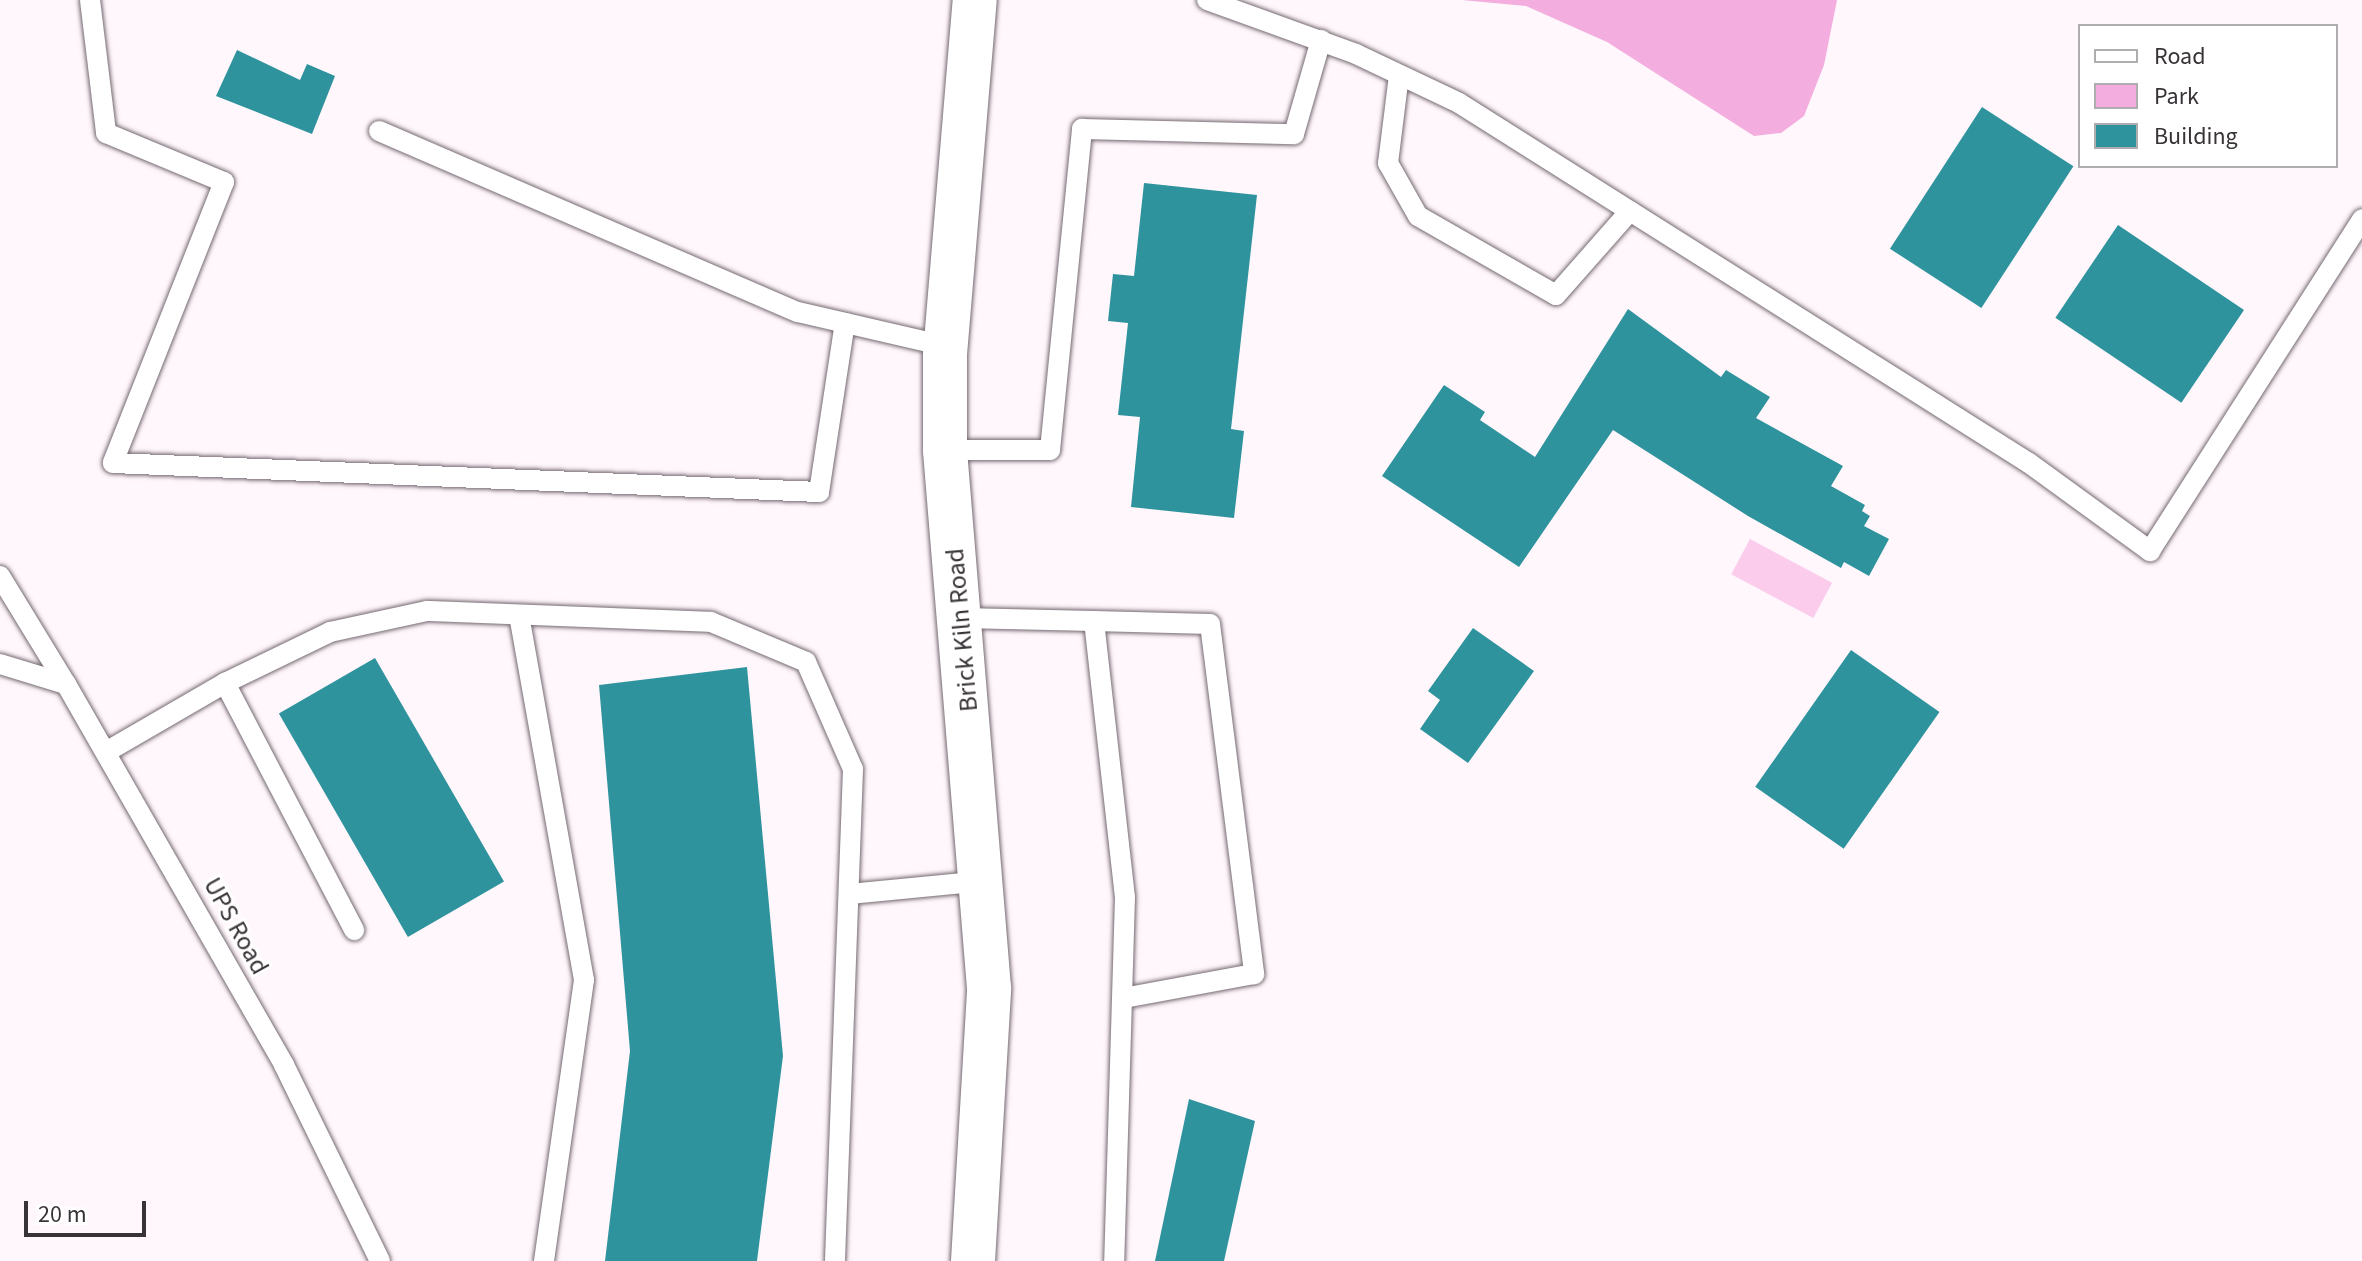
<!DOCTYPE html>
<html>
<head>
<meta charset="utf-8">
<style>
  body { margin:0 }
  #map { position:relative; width:2362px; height:1261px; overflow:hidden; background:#fff7fc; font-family:"Source Sans 3",sans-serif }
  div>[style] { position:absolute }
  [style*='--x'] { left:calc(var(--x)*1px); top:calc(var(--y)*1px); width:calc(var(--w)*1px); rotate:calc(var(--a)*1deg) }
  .green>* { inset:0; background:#f3adde }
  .water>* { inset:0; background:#fccced; transform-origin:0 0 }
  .building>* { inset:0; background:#2f939e; transform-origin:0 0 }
  .roads { filter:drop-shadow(0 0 2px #756971) drop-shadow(0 0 2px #756971) }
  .service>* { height:20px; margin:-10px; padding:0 10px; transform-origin:10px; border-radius:10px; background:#fff }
  .tertiary>* { height:44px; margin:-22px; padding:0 22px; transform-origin:22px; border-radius:22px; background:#fff }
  span { translate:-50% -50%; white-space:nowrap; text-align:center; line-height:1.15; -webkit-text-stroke:6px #fff; paint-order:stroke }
  .street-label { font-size:26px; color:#383337 }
  .legend { position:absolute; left:2078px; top:24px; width:260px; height:144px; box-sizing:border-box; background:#fff; border:2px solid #afadaf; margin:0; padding:10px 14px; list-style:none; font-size:24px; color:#383337 }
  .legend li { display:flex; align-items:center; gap:16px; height:40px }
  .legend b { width:40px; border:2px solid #afadaf }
  .scale { position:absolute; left:24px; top:1201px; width:122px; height:36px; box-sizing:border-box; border:4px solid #383337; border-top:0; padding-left:10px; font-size:24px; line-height:28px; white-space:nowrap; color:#383337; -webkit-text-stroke:6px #fff; paint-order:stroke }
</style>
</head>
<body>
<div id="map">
  <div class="green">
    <i style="clip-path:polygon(1462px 0,1837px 0,1824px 65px,1804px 116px,1781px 133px,1754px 136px,1607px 42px,1526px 6px)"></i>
  </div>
  <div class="water">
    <i style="left:1750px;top:539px;width:93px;height:40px;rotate:28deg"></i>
  </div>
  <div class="building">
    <i style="clip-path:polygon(237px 50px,300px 80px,307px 64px,335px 76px,312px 134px,216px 96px)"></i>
    <i style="left:1982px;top:107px;width:109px;height:169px;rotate:33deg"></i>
    <i style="clip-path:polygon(1144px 183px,1257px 195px,1231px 429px,1244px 431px,1234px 518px,1131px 507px,1140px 417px,1118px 415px,1128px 323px,1108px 321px,1113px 274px,1134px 276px)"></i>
    <i style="left:2118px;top:225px;width:152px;height:112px;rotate:34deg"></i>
    <i style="clip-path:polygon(1628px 309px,1721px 377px,1726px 370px,1770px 397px,1756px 418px,1843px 466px,1831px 486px,1865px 505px,1862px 511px,1870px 516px,1864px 526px,1889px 539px,1869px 576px,1844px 562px,1841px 568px,1748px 516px,1613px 430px,1519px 567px,1382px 476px,1444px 385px,1485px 412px,1480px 420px,1535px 457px)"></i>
    <i style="clip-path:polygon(1473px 628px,1534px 671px,1468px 763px,1420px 729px,1440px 700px,1428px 691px)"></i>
    <i style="left:1851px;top:650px;width:108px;height:167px;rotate:35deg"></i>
    <i style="left:375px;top:658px;width:258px;height:111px;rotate:60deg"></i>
    <i style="clip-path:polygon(747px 667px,783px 1056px,757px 1261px,605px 1261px,630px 1051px,599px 685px)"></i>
    <i style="clip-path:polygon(1189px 1099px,1255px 1121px,1224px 1261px,1155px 1261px)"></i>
  </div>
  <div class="roads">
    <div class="service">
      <i style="--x:90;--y:0;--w:134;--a:83.1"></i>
      <i style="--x:106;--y:133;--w:128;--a:22.6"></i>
      <i style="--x:224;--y:182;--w:302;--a:111.6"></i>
      <i style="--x:113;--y:463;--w:707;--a:2.35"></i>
      <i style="--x:819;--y:492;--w:171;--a:-81.3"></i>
      <i style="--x:1207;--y:0;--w:158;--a:19.9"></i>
      <i style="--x:1356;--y:54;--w:114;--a:25.4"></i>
      <i style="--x:1459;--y:103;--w:674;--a:32.28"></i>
      <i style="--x:2029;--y:463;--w:150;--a:36"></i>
      <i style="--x:2150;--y:551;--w:394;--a:-57.4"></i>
      <i style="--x:1399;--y:75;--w:89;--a:97.1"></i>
      <i style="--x:1388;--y:163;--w:61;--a:60.5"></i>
      <i style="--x:1418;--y:216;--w:159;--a:29.8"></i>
      <i style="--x:1556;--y:295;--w:112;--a:-48.6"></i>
      <i style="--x:379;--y:131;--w:456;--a:23.4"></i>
      <i style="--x:798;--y:312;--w:151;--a:13"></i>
      <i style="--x:945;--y:450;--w:105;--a:0"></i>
      <i style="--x:1050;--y:450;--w:323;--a:-84.3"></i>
      <i style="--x:1082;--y:129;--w:212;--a:1.4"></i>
      <i style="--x:1294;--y:134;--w:98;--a:-74"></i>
      <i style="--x:0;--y:576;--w:127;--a:58.6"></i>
      <i style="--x:519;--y:615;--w:371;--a:79.9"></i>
      <i style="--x:584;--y:980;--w:284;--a:98.1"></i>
      <i style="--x:961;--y:618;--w:133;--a:1.3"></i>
      <i style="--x:1094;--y:621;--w:278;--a:83.6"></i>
      <i style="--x:1125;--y:897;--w:364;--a:91.7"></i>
      <i style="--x:1094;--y:621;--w:116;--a:1.5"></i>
      <i style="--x:1210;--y:624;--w:353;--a:82.8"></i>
      <i style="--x:1254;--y:974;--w:133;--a:169.6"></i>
      <i style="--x:0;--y:664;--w:69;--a:16.9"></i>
      <i style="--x:66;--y:684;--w:439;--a:60.2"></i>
      <i style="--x:284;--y:1065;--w:218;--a:63.9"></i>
      <i style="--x:225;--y:683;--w:117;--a:-25.9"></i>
      <i style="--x:330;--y:632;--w:99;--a:-12.2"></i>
      <i style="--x:427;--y:611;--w:284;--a:2.2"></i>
      <i style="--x:711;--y:622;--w:103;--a:22.8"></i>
      <i style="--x:806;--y:662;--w:117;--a:66.3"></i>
      <i style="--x:853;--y:769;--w:492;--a:92.1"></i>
      <i style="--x:106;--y:752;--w:138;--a:-30.1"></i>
      <i style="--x:225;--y:683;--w:279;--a:62.4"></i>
      <i style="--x:849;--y:894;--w:136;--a:-5.5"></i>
    </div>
    <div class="tertiary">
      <i style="--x:973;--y:1261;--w:273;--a:-86.6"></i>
      <i style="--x:989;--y:988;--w:540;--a:-94.68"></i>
      <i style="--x:945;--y:450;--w:96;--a:-90"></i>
      <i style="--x:945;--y:354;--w:355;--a:-85.2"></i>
    </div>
  </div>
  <div class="street-label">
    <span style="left:962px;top:630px;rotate:-95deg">Brick Kiln Road</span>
    <span style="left:236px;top:926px;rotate:61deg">UPS Road</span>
  </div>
  <ul class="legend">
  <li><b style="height:10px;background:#fff"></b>Road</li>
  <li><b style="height:22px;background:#f3adde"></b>Park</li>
  <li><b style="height:22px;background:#2f939e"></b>Building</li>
  </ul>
  <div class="scale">20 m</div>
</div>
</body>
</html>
